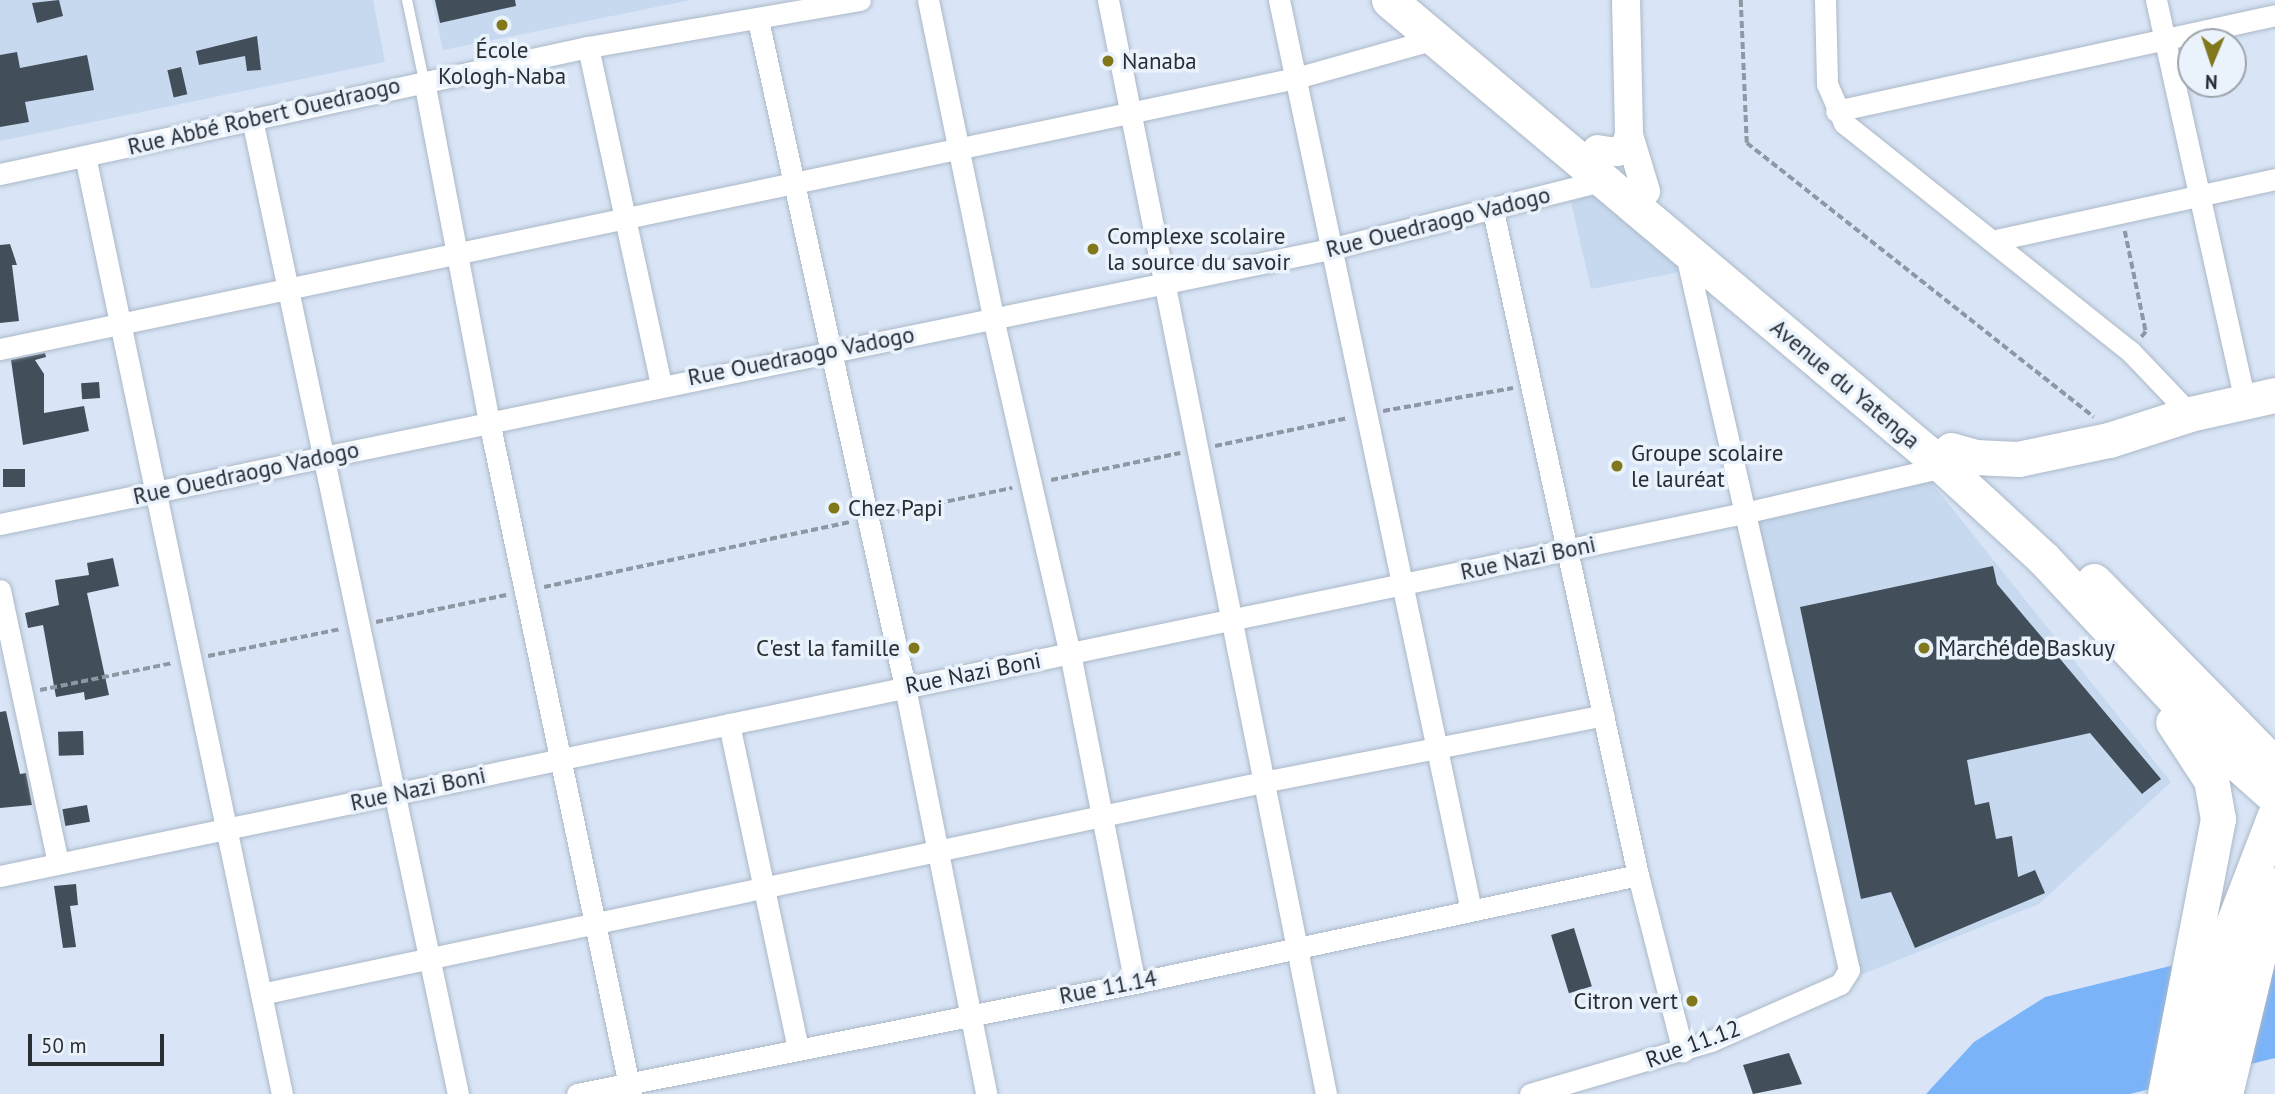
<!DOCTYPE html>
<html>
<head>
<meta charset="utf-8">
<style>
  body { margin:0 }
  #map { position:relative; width:2275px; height:1094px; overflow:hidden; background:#d9e5f6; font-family:"PT Sans",sans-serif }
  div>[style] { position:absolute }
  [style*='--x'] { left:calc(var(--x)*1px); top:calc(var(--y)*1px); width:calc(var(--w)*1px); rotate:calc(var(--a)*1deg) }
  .built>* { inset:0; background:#c7d9ef }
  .water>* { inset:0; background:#7bb3f8 }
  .building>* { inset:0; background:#434e5b; transform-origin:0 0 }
  .path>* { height:3.5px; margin-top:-1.75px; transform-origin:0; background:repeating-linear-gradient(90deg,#8e97a3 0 7px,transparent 0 10.5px) }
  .roads { filter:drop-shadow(0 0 2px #abb8c7) drop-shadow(0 0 2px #abb8c7) }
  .service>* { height:10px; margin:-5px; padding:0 5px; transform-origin:5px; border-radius:5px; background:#fff }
  .minor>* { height:21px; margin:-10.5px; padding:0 10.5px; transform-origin:10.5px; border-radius:10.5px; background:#fff }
  .tertiary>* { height:28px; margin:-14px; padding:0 14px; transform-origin:14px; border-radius:14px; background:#fff }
  .primary>* { height:35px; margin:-17.5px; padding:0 17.5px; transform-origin:17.5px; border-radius:17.5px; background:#fff }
  .dots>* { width:19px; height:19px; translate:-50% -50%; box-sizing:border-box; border:4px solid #eaf2fc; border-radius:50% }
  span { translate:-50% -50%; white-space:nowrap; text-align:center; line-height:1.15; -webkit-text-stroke:7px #eaf2fc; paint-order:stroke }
  .poi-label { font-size:23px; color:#292e34 }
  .left { translate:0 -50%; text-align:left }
  .right { translate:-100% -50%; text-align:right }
  .street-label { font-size:23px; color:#292e34 }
  .north { position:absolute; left:2177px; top:28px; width:70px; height:70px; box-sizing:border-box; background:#eaf2fc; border:2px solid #9da4ac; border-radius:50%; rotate:182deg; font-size:19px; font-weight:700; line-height:28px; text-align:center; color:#292e34 }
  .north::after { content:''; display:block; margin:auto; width:24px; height:32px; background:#81771b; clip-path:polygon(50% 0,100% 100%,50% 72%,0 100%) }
  .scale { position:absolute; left:28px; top:1034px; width:136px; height:32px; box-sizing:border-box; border:4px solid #292e34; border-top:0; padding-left:9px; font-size:21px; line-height:24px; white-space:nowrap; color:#292e34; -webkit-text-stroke:5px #eaf2fc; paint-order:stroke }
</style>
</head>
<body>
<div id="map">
  <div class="built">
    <i style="clip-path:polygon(0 0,373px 0,385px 62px,0 141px)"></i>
    <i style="clip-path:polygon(432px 0,691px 0,443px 50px)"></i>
    <i style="clip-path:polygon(1593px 194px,1674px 259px,1680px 272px,1591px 289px,1571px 202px)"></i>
    <i style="clip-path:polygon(1927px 477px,2171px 782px,2039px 904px,1858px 976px,1755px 514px)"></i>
  </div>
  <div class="water">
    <i style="clip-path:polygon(2275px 940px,2275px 1058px,2130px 1094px,1926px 1094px,1974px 1042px,2045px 997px)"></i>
  </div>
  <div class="building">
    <i style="clip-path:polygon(59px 0,63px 16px,37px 23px,32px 3px)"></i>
    <i style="clip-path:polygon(435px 0,515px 0,516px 6px,440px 23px)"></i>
    <i style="clip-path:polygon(257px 36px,261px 70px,247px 71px,245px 56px,199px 65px,196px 51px)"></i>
    <i style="clip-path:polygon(17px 52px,20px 68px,87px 55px,94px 90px,25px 102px,29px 122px,0 127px,0 55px)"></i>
    <i style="left:181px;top:67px;width:28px;height:14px;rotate:77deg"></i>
    <i style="clip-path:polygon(10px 244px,17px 265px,12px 265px,19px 321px,0 323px,0 245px)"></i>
    <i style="clip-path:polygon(45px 353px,46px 357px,35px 360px,44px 374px,44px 413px,84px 406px,89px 431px,23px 445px,11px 360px)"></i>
    <i style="left:99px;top:382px;width:16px;height:18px;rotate:86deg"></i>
    <i style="left:3px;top:469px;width:22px;height:18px"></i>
    <i style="clip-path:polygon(113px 558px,119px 586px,87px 593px,109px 695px,85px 700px,84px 692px,56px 697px,43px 625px,28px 628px,25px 613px,59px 605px,55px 580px,89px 575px,87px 563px)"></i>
    <i style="clip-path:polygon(1993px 566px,1997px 584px,2161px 779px,2142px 794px,2090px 733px,1967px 760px,1975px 805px,1989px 802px,1996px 839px,2012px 836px,2018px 877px,2035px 870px,2045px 893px,1915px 948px,1891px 892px,1861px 899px,1800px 607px)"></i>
    <i style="clip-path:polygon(6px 711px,20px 774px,26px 773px,32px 805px,0 808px,0 712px)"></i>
    <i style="left:83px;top:731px;width:24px;height:25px;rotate:88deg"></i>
    <i style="left:87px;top:805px;width:17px;height:25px;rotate:80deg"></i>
    <i style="clip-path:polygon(76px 884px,78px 905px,70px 906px,76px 947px,63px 948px,54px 886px)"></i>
    <i style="left:1574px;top:928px;width:61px;height:24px;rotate:73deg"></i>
    <i style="clip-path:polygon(1789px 1053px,1802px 1084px,1753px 1094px,1743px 1065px)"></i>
  </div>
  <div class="path">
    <i style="--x:1741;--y:0;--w:143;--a:87.6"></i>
    <i style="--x:1747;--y:143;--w:442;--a:38.3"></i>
    <i style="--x:2125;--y:231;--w:103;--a:78.3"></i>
    <i style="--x:2146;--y:332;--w:8;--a:130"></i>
    <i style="--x:1383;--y:411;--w:132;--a:-10"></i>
    <i style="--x:1215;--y:446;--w:136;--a:-11.9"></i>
    <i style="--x:1051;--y:480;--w:132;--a:-11.8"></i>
    <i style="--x:886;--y:514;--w:129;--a:-11.7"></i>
    <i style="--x:544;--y:587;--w:314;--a:-12"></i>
    <i style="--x:376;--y:622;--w:133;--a:-11.7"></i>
    <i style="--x:208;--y:656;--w:136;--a:-11.5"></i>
    <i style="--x:40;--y:690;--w:136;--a:-11.5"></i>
  </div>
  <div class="roads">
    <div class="service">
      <i style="--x:407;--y:0;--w:83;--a:78.1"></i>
    </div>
    <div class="minor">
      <i style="--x:928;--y:0;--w:325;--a:78.4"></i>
      <i style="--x:993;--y:318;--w:344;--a:77.1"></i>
      <i style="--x:1070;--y:653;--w:336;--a:78.9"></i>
      <i style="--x:1108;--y:0;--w:1116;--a:78.73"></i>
      <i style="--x:1279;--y:0;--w:930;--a:78.09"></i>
      <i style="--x:1825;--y:0;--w:84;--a:88.6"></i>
      <i style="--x:1827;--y:84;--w:43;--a:66.4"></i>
      <i style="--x:1844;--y:123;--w:366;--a:38.6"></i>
      <i style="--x:2130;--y:351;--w:87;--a:46.4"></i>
      <i style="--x:2156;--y:0;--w:413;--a:77.5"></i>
      <i style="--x:758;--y:20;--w:683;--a:77.57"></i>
      <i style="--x:905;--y:687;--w:415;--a:78.7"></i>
      <i style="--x:588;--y:47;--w:345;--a:77.8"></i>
      <i style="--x:424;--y:81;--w:346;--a:79.2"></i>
      <i style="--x:489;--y:421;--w:688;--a:78.09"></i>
      <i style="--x:1836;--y:111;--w:449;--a:-12.3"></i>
      <i style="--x:252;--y:119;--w:997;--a:78.07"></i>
      <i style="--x:85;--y:156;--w:958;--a:78.14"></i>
      <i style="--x:0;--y:174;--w:602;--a:-12.19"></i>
      <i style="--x:588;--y:47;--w:276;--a:-9.8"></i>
      <i style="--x:1493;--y:211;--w:680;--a:77.68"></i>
      <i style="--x:1638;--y:875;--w:182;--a:75.7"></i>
      <i style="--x:1996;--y:240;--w:286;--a:-12.3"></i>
      <i style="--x:0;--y:349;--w:1324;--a:-11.81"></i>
      <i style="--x:1296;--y:78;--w:144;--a:-15.7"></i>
      <i style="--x:0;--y:524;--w:1358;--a:-11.68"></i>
      <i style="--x:1330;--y:249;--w:278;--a:-14.1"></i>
      <i style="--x:0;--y:590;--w:278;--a:78"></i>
      <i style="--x:729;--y:724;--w:332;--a:78"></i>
      <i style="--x:0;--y:876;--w:1781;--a:-11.76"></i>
      <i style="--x:1744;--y:513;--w:205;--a:-13"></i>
      <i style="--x:261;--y:994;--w:1024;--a:-11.95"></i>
      <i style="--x:1263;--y:782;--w:347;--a:-11.1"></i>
      <i style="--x:577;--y:1094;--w:569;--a:-11.25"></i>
      <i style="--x:1135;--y:983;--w:514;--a:-12.12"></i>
      <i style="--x:1530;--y:1094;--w:189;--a:-16.3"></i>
      <i style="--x:1711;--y:1041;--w:141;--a:-23.8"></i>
      <i style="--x:1840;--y:984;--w:17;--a:-57"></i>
      <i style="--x:1849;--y:970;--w:738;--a:-102.83"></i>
    </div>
    <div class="tertiary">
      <i style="--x:1626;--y:0;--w:135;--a:88.7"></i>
      <i style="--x:1629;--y:135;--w:59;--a:73.1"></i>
      <i style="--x:1597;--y:149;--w:20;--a:9"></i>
      <i style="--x:1617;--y:152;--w:9;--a:-32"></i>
      <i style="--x:1625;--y:147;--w:13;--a:-72"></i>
    </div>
    <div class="primary">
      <i style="--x:1389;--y:0;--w:725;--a:40.08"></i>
      <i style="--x:1944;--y:467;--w:136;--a:42.6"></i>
      <i style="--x:2044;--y:559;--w:260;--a:47"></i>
      <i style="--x:2221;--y:749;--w:72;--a:41.6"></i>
      <i style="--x:1951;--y:450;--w:25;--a:16"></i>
      <i style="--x:1975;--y:457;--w:43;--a:2.7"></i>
      <i style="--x:2018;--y:459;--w:93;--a:-11.8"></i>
      <i style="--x:2109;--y:440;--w:85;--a:-17.8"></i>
      <i style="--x:2190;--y:414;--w:87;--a:-12.6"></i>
      <i style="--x:2094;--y:581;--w:258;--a:45.5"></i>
      <i style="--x:2165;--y:1094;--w:280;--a:-79.1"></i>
      <i style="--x:2218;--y:819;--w:40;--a:-100"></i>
      <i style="--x:2211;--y:780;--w:69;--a:-123.2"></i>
      <i style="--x:2192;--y:1094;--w:153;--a:-77.5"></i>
      <i style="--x:2225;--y:945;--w:139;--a:-69"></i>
      <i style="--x:2225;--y:1094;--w:215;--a:-76.5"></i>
    </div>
  </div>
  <div class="dots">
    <i style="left:502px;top:25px;background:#81771b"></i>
    <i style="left:1108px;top:61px;background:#81771b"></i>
    <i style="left:1093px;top:249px;background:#81771b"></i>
    <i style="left:1617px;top:466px;background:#81771b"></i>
    <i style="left:834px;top:508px;background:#81771b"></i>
    <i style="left:914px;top:648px;background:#81771b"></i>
    <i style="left:1924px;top:648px;background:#81771b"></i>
    <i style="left:1692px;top:1001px;background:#81771b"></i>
  </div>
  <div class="poi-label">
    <span style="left:502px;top:63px">École<br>Kologh-Naba</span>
    <span class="left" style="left:1122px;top:61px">Nanaba</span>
    <span class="left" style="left:1107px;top:249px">Complexe scolaire<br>la source du savoir</span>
    <span class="left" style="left:1631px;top:466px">Groupe scolaire<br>le lauréat</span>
    <span class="left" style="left:848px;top:508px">Chez Papi</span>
    <span class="right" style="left:900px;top:648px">C'est la famille</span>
    <span class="left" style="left:1938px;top:648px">Marché de Baskuy</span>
    <span class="right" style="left:1678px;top:1001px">Citron vert</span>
  </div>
  <div class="street-label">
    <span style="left:264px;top:116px;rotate:-13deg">Rue Abbé Robert Ouedraogo</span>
    <span style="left:1438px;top:222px;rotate:-14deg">Rue Ouedraogo Vadogo</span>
    <span style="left:801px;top:356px;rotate:-11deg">Rue Ouedraogo Vadogo</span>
    <span style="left:1845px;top:384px;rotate:40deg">Avenue du Yatenga</span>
    <span style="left:246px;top:473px;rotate:-12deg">Rue Ouedraogo Vadogo</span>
    <span style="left:1528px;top:558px;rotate:-12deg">Rue Nazi Boni</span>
    <span style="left:973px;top:673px;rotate:-11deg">Rue Nazi Boni</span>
    <span style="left:418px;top:789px;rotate:-12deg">Rue Nazi Boni</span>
    <span style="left:1108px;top:987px;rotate:-11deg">Rue 11.14</span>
    <span style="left:1693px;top:1044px;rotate:-20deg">Rue 11.12</span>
  </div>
  <div class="north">N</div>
  <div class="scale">50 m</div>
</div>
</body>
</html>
